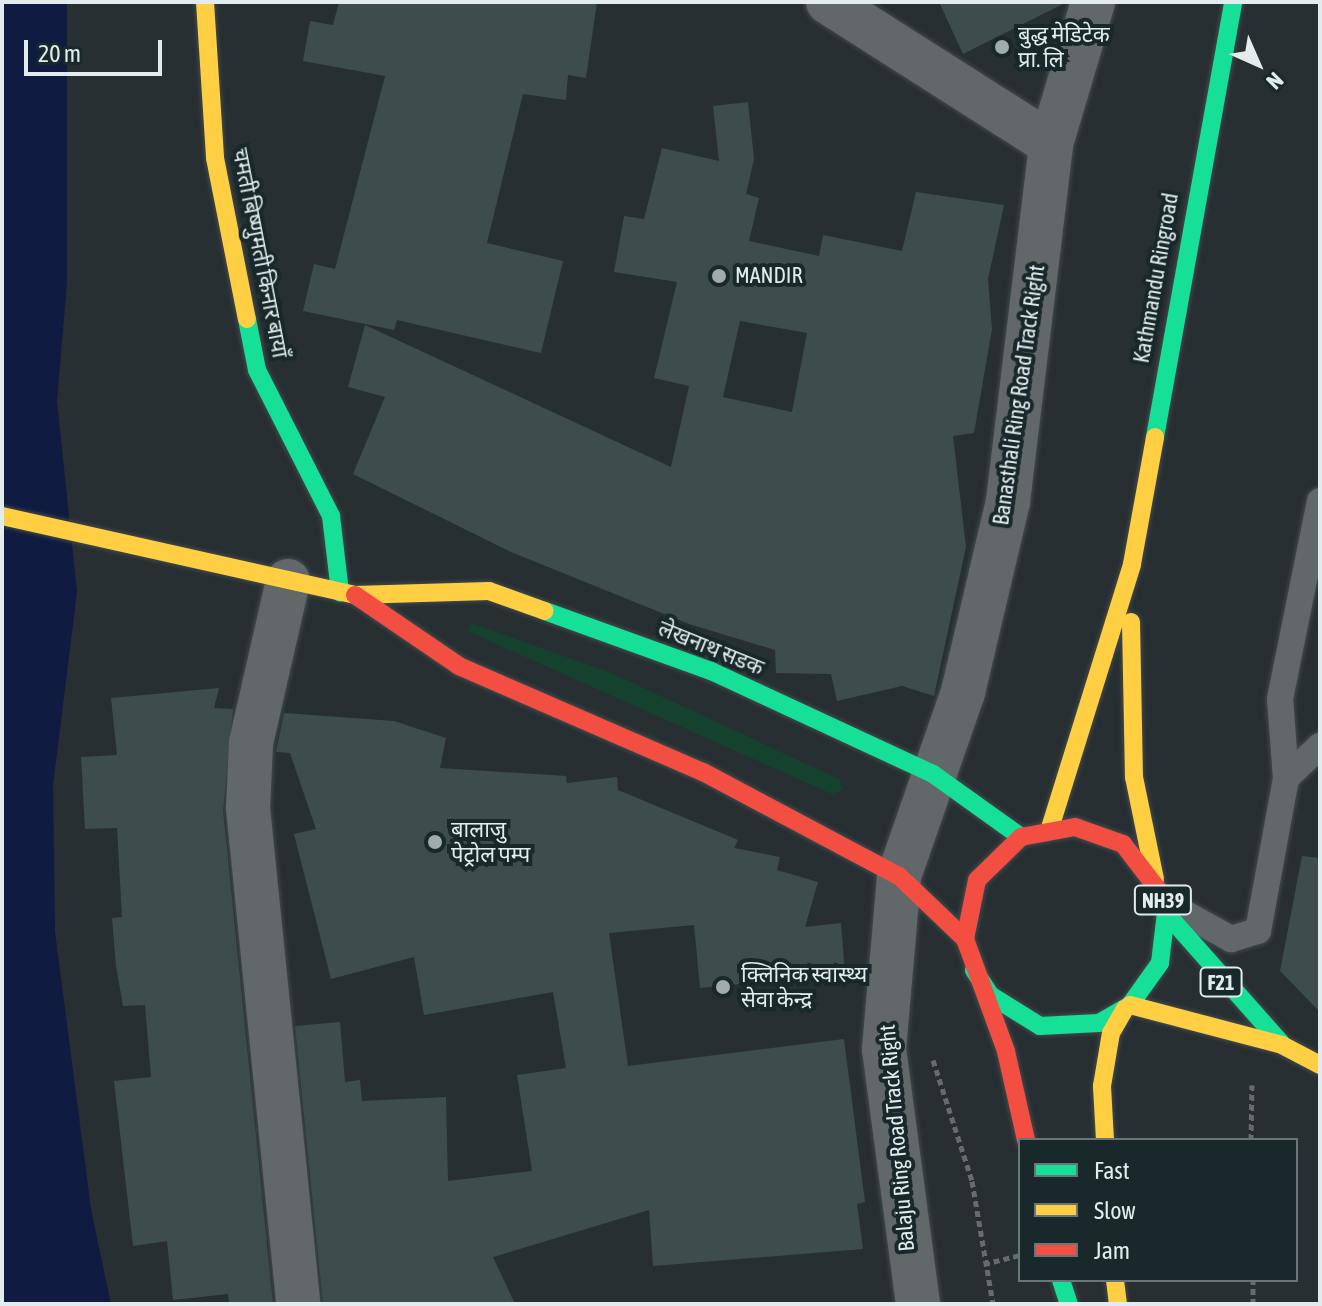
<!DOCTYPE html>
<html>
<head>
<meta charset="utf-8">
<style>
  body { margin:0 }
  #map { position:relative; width:1322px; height:1306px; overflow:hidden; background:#272f32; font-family:"Asap Condensed","Noto Sans Devanagari",sans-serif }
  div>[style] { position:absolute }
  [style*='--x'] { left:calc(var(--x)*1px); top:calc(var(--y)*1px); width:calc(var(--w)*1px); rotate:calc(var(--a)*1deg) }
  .green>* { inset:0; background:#14422f }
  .water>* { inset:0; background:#0f1b41 }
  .building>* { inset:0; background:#3d4d4d }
  .path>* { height:5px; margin-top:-2.5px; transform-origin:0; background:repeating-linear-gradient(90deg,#666b6e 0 6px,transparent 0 10px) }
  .roads { filter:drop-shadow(0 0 2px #434a4c) drop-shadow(0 0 2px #434a4c) }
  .lane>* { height:26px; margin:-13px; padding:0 13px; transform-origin:13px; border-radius:13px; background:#62686a }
  .street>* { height:44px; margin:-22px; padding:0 22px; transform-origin:22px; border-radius:22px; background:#62686a }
  .fast>* { height:18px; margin:-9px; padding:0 9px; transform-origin:9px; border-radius:9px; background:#16e098 }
  .slow>* { height:18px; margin:-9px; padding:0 9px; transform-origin:9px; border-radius:9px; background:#ffcf43 }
  .jam>* { height:18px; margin:-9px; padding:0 9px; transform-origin:9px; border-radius:9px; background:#f24e42 }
  .dots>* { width:22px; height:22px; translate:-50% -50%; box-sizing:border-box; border:4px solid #19282b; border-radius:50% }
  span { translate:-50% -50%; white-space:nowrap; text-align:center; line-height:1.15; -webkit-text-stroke:8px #19282b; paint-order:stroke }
  .shield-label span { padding:2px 6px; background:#19282b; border:2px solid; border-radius:6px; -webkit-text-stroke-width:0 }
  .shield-label { font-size:20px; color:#e2ecee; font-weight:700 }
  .poi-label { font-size:22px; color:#e2ecee }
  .left { translate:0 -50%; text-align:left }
  .street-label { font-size:22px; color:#e2ecee }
  .frame { position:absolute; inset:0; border:4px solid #e2ecee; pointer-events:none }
  .legend { position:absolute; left:1018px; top:1138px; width:280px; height:144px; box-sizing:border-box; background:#19282b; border:2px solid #697679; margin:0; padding:10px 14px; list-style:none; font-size:24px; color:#e2ecee }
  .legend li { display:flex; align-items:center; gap:16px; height:40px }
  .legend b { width:40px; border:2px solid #697679 }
  .north { position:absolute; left:1218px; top:24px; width:80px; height:80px; -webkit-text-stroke:6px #19282b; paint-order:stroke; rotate:135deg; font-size:22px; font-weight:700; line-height:32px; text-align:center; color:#e2ecee }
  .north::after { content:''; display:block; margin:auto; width:28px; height:36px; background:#e2ecee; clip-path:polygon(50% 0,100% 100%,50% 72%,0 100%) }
  .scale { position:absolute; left:24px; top:40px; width:138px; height:36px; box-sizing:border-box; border:4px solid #e2ecee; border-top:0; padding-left:10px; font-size:24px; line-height:28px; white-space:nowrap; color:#e2ecee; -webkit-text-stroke:6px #19282b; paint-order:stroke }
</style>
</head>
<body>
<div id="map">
  <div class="green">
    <i style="clip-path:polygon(471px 623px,609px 672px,839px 779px,843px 790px,832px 794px,467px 631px)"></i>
  </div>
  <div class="water">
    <i style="clip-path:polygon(2px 2px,67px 2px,67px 283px,57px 401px,77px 592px,53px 785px,55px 932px,91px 1209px,111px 1304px,2px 1304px)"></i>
  </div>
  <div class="building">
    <i style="clip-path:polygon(339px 2px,597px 2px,586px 78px,568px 75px,566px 100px,523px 94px,487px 243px,563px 261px,541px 353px,397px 320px,394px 330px,303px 311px,314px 264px,335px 269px,385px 76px,303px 61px,310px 21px,333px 25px)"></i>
    <i style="clip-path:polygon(939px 2px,1067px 2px,963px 54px)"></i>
    <i style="clip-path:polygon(evenodd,748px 102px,754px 159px,746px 194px,759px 198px,749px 241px,819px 256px,823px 235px,902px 251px,916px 192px,1004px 205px,988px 279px,992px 329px,974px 433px,953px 436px,966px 547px,934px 696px,902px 686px,837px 701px,831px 674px,776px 673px,775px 650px,689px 624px,511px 552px,353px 474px,385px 397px,348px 387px,365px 325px,671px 467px,689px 386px,654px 378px,677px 282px,614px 272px,624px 216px,644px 219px,662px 148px,719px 161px,713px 106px,748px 102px,740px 321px,807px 333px,792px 412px,723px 397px,740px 321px)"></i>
    <i style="clip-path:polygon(219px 688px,214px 708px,233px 709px,223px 810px,273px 1304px,229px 1304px,228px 1294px,173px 1300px,167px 1241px,133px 1246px,114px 1081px,151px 1077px,145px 1005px,123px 1006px,116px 966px,112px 918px,122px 917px,117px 828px,85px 829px,81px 757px,117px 755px,111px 698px)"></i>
    <i style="clip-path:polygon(284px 713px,394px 721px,446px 738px,440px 768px,566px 776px,567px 783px,617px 777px,618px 790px,738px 840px,734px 848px,780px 857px,777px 870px,818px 882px,805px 927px,841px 923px,845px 973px,700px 988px,694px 925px,609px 933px,628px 1066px,844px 1039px,865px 1202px,857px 1204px,863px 1249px,653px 1266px,649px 1210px,493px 1257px,515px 1304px,323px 1304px,295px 1026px,340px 1022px,345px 1082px,360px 1080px,362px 1101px,446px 1097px,448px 1181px,532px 1171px,517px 1075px,566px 1068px,553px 992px,424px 1015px,414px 957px,331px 979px,294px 834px,316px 829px,290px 753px,276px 752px)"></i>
    <i style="clip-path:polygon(1302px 856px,1320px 858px,1320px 1012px,1280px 971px)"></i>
  </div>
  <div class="path">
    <i style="--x:933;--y:1060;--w:127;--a:72.1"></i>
    <i style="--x:972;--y:1181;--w:125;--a:80.3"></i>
    <i style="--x:1251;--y:1140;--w:55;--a:-89"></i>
    <i style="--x:984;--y:1264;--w:37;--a:-14"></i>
    <i style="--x:1253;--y:1304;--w:24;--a:-90"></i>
  </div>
  <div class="roads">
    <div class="lane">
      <i style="--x:1286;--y:778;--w:79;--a:-94.3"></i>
      <i style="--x:1280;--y:699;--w:202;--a:-78.6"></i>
      <i style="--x:1177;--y:909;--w:62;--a:29.1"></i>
      <i style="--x:1231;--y:939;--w:28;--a:-17"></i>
      <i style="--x:1258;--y:931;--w:156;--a:-79.6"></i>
      <i style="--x:1286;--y:778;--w:47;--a:-43.3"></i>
    </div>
    <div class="street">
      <i style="--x:828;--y:2;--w:264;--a:32.5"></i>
      <i style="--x:288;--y:581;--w:166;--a:102.9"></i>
      <i style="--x:251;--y:743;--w:65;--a:92.6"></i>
      <i style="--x:248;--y:808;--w:499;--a:84.2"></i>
      <i style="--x:918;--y:1304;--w:257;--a:-97.6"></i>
      <i style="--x:884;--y:1049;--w:174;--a:-85"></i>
      <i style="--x:899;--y:876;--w:195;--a:-70.8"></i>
      <i style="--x:963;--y:692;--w:196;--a:-76.7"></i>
      <i style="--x:1008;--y:501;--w:360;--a:-83.1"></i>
      <i style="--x:1051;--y:144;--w:148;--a:-73.5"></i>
    </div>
    <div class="fast">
      <i style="--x:247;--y:319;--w:52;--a:78.9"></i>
      <i style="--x:257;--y:370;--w:164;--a:63.1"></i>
      <i style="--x:331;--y:516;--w:77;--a:83.2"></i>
      <i style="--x:1155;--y:437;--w:442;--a:-79.8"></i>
      <i style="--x:545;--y:611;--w:177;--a:19.9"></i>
      <i style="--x:711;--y:671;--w:245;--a:24.9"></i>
      <i style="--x:933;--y:774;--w:108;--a:35.6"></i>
      <i style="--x:1166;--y:913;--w:174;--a:48.5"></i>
      <i style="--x:974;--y:970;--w:30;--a:57"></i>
      <i style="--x:990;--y:995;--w:59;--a:31.8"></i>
      <i style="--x:1040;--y:1026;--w:59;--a:-2.9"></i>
      <i style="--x:1099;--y:1023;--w:36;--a:-30"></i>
      <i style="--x:1130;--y:1005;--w:52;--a:-54.5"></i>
      <i style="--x:1160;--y:963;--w:50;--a:-83.2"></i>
      <i style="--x:1166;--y:913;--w:23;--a:-108"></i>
      <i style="--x:1061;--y:1280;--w:25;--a:72"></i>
    </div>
    <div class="slow">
      <i style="--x:205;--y:2;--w:156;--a:86.3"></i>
      <i style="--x:215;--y:158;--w:164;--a:78.8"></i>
      <i style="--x:2;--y:516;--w:362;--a:12.6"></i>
      <i style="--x:355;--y:595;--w:134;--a:-1.7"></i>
      <i style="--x:489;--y:591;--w:59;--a:19.7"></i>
      <i style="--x:1131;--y:622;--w:155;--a:88.9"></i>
      <i style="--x:1134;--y:777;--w:104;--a:78.4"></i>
      <i style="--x:1050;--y:828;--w:276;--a:-72.7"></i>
      <i style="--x:1132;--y:564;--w:129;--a:-79.7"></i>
      <i style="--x:1130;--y:1005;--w:157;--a:14.7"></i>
      <i style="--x:1282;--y:1045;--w:43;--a:27.8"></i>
      <i style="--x:1105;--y:1140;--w:54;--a:-93.2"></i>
      <i style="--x:1102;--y:1086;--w:54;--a:-80.4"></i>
      <i style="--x:1111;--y:1033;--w:28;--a:-60"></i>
      <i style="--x:1115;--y:1280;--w:24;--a:83"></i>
    </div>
    <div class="jam">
      <i style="--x:355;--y:595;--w:126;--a:34.3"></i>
      <i style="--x:459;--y:666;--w:266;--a:23.5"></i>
      <i style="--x:703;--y:772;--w:222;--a:28"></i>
      <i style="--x:899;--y:876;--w:91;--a:43.7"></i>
      <i style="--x:1026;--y:1140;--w:91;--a:-102.7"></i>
      <i style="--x:1006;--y:1051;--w:119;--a:-110.1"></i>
      <i style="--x:965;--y:939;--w:60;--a:-78.5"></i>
      <i style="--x:977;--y:880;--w:62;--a:-44.3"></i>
      <i style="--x:1021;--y:837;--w:55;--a:-10.5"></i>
      <i style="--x:1075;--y:827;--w:51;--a:19.5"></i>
      <i style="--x:1123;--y:844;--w:59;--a:52.5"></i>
    </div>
  </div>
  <div class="dots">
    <i style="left:1002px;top:47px;background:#a1aaac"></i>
    <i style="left:719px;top:276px;background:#a1aaac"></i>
    <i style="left:435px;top:842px;background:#a1aaac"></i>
    <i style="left:723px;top:987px;background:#a1aaac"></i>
  </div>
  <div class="shield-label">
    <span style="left:1163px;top:900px">NH39</span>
    <span style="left:1221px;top:982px">F21</span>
  </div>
  <div class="poi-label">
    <span class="left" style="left:1018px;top:47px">बुद्ध मेडिटेक<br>प्रा. लि</span>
    <span class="left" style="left:735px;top:276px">MANDIR</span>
    <span class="left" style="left:451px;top:842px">बालाजु<br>पेट्रोल पम्प</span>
    <span class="left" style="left:741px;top:987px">क्लिनिक स्वास्थ्य<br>सेवा केन्द्र</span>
  </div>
  <div class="street-label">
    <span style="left:260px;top:253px;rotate:79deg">चमती बिष्णुमती किनार बायाँ</span>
    <span style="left:1156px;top:278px;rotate:-80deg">Kathmandu Ringroad</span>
    <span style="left:1019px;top:395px;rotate:-82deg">Banasthali Ring Road Track Right</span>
    <span style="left:711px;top:648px;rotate:22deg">लेखनाथ सडक</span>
    <span style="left:897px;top:1138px;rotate:-95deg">Balaju Ring Road Track Right</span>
  </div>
  <div class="frame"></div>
  <ul class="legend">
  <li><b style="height:10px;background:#16e098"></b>Fast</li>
  <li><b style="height:10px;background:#ffcf43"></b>Slow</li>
  <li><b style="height:10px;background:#f24e42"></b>Jam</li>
  </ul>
  <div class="north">N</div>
  <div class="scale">20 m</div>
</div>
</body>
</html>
